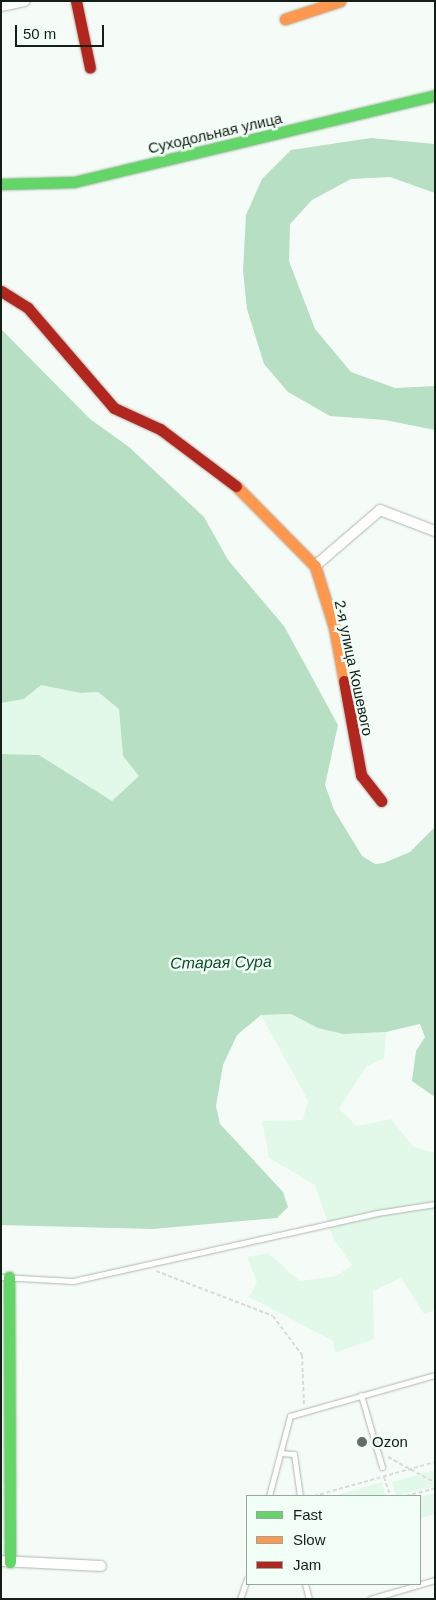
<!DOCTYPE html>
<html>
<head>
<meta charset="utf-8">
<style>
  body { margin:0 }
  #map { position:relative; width:436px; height:1600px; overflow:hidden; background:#f5fcf7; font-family:Helvetica,sans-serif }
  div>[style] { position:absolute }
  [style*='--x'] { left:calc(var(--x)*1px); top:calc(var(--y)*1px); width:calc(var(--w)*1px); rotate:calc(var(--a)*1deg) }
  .green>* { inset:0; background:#e2f9e9 }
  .water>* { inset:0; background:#b6dfc3 }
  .path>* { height:2px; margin-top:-1px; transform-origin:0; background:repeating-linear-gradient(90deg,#d9dbd9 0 4px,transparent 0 6.5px) }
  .roads { filter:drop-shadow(0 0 1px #aeb6b0) drop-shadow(0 0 1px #aeb6b0) }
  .lane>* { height:5px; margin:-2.5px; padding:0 2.5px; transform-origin:2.5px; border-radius:2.5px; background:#fefffe }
  .street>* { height:10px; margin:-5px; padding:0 5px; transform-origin:5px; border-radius:5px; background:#fefffe }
  .fast>* { height:11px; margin:-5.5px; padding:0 5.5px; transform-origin:5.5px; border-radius:5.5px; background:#63d668 }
  .slow>* { height:11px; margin:-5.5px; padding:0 5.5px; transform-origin:5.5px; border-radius:5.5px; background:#ff974d }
  .jam>* { height:11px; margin:-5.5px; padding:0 5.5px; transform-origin:5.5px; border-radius:5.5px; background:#b3261e }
  .dots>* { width:14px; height:14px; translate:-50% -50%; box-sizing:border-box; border:2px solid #f2fff6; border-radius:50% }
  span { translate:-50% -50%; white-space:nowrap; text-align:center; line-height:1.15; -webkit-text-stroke:5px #f2fff6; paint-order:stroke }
  .street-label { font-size:15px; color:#141f18 }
  .poi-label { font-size:15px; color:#141f18 }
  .left { translate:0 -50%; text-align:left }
  .water-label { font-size:16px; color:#094c2b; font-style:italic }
  .frame { position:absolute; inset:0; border:2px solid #141f18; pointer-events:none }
  .legend { position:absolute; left:246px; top:1495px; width:175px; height:90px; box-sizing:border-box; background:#f2fff6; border:1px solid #99a59d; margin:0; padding:6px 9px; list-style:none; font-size:15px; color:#141f18 }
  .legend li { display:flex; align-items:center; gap:10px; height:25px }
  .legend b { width:25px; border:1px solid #99a59d }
  .scale { position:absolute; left:15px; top:25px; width:89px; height:22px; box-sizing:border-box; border:2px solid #141f18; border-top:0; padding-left:6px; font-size:15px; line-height:18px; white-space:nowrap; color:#141f18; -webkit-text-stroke:4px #f2fff6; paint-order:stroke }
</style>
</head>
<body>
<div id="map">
  <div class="green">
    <i style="clip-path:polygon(52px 684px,81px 693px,98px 692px,119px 709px,123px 756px,140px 776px,112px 801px,39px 755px,1px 754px,1px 703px,24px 699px,41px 685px)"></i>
    <i style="clip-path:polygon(291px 1014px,318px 1028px,343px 1034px,386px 1032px,384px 1058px,366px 1067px,339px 1109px,357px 1126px,391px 1119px,414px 1147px,435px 1153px,435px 1310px,424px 1314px,401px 1278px,373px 1291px,374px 1339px,335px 1353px,333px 1341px,249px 1297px,257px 1282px,247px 1257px,268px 1253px,300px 1281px,336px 1276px,352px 1265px,333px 1238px,315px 1185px,269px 1158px,262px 1121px,303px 1120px,308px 1101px,261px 1015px)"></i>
    <i style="clip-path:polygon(435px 1470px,435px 1486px,396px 1496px,392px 1482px)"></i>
    <i style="clip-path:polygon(382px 1482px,386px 1496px,334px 1496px)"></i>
    <i style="clip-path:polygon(434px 1493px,435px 1514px,420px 1518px,420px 1497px)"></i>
  </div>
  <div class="water">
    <i style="clip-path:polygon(371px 138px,435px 144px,435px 193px,390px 177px,351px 179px,312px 200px,290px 224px,289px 261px,315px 329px,351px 372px,395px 388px,435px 386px,435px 430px,385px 420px,330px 416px,288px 392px,264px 364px,247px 309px,243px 271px,246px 215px,262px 179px,291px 150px)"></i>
    <i style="clip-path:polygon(1px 329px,90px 419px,129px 447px,204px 517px,228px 560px,284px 626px,338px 725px,325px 785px,334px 810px,362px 856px,375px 864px,384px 863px,410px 852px,435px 827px,435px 1097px,412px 1081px,416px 1051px,425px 1037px,420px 1024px,386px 1032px,343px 1034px,318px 1028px,291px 1014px,261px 1015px,237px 1035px,223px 1065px,216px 1106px,220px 1124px,283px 1192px,288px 1207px,277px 1218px,153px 1229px,1px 1225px,1px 754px,39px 755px,112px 801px,139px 776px,123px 756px,119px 709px,98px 692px,81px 693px,41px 685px,24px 699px,1px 703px)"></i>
  </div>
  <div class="path">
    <i style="--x:156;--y:1271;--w:125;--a:21"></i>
    <i style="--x:273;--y:1316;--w:49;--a:53.4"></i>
    <i style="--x:302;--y:1355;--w:49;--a:87.7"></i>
    <i style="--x:388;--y:1457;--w:50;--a:28.6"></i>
    <i style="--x:435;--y:1476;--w:14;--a:90"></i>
    <i style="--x:384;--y:1477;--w:20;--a:72"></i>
    <i style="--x:314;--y:1496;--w:126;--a:-15.7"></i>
    <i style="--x:406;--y:1496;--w:30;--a:-15"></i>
  </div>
  <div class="roads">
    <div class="lane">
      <i style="--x:1;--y:1277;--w:72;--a:3.2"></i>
      <i style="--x:73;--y:1281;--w:312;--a:-12.6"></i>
      <i style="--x:377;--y:1213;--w:59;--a:-8.8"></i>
      <i style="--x:361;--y:1395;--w:75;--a:73.7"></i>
      <i style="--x:280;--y:1453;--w:14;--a:4"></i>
      <i style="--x:294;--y:1454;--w:42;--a:81.9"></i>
      <i style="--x:269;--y:1496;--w:83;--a:-75.3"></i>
      <i style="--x:290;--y:1416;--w:151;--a:-15.8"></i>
      <i style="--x:305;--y:1584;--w:16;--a:75"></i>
      <i style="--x:240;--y:1599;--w:21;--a:-71"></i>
      <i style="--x:370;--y:1599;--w:68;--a:-16.3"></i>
    </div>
    <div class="street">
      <i style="--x:1;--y:6;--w:24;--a:-12"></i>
      <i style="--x:315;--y:566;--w:86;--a:-40.7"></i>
      <i style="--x:380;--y:510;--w:59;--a:20.9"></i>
      <i style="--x:1;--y:1561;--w:100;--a:2.9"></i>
    </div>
    <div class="fast">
      <i style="--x:1;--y:184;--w:73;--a:-1.6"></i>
      <i style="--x:74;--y:182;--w:371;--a:-13.5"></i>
      <i style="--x:9;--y:1277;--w:285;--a:89.8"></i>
    </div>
    <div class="slow">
      <i style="--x:285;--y:19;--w:58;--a:-18.1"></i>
      <i style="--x:236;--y:486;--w:112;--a:45.4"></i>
      <i style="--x:315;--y:566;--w:64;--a:72.7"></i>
      <i style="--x:334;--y:627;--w:55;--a:79.5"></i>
    </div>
    <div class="jam">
      <i style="--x:76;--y:1;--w:68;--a:78.2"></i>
      <i style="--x:1;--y:291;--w:32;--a:32"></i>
      <i style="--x:28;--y:308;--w:132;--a:49.3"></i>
      <i style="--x:114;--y:408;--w:51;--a:24.5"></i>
      <i style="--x:160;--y:429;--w:95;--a:36.9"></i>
      <i style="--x:344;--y:681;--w:96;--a:79.7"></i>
      <i style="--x:361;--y:775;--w:33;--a:52"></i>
    </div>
  </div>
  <div class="dots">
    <i style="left:362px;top:1442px;background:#636c66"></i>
  </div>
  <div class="street-label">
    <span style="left:215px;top:133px;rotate:-13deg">Суходольная улица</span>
    <span style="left:354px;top:668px;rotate:78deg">2-я улица Кошевого</span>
  </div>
  <div class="poi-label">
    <span class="left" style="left:372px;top:1442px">Ozon</span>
  </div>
  <div class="water-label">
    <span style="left:221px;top:963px;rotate:-1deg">Старая Сура</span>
  </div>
  <div class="frame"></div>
  <ul class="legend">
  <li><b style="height:6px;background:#63d668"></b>Fast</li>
  <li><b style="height:6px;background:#ff974d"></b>Slow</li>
  <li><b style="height:6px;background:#b3261e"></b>Jam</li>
  </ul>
  <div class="scale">50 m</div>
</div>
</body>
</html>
